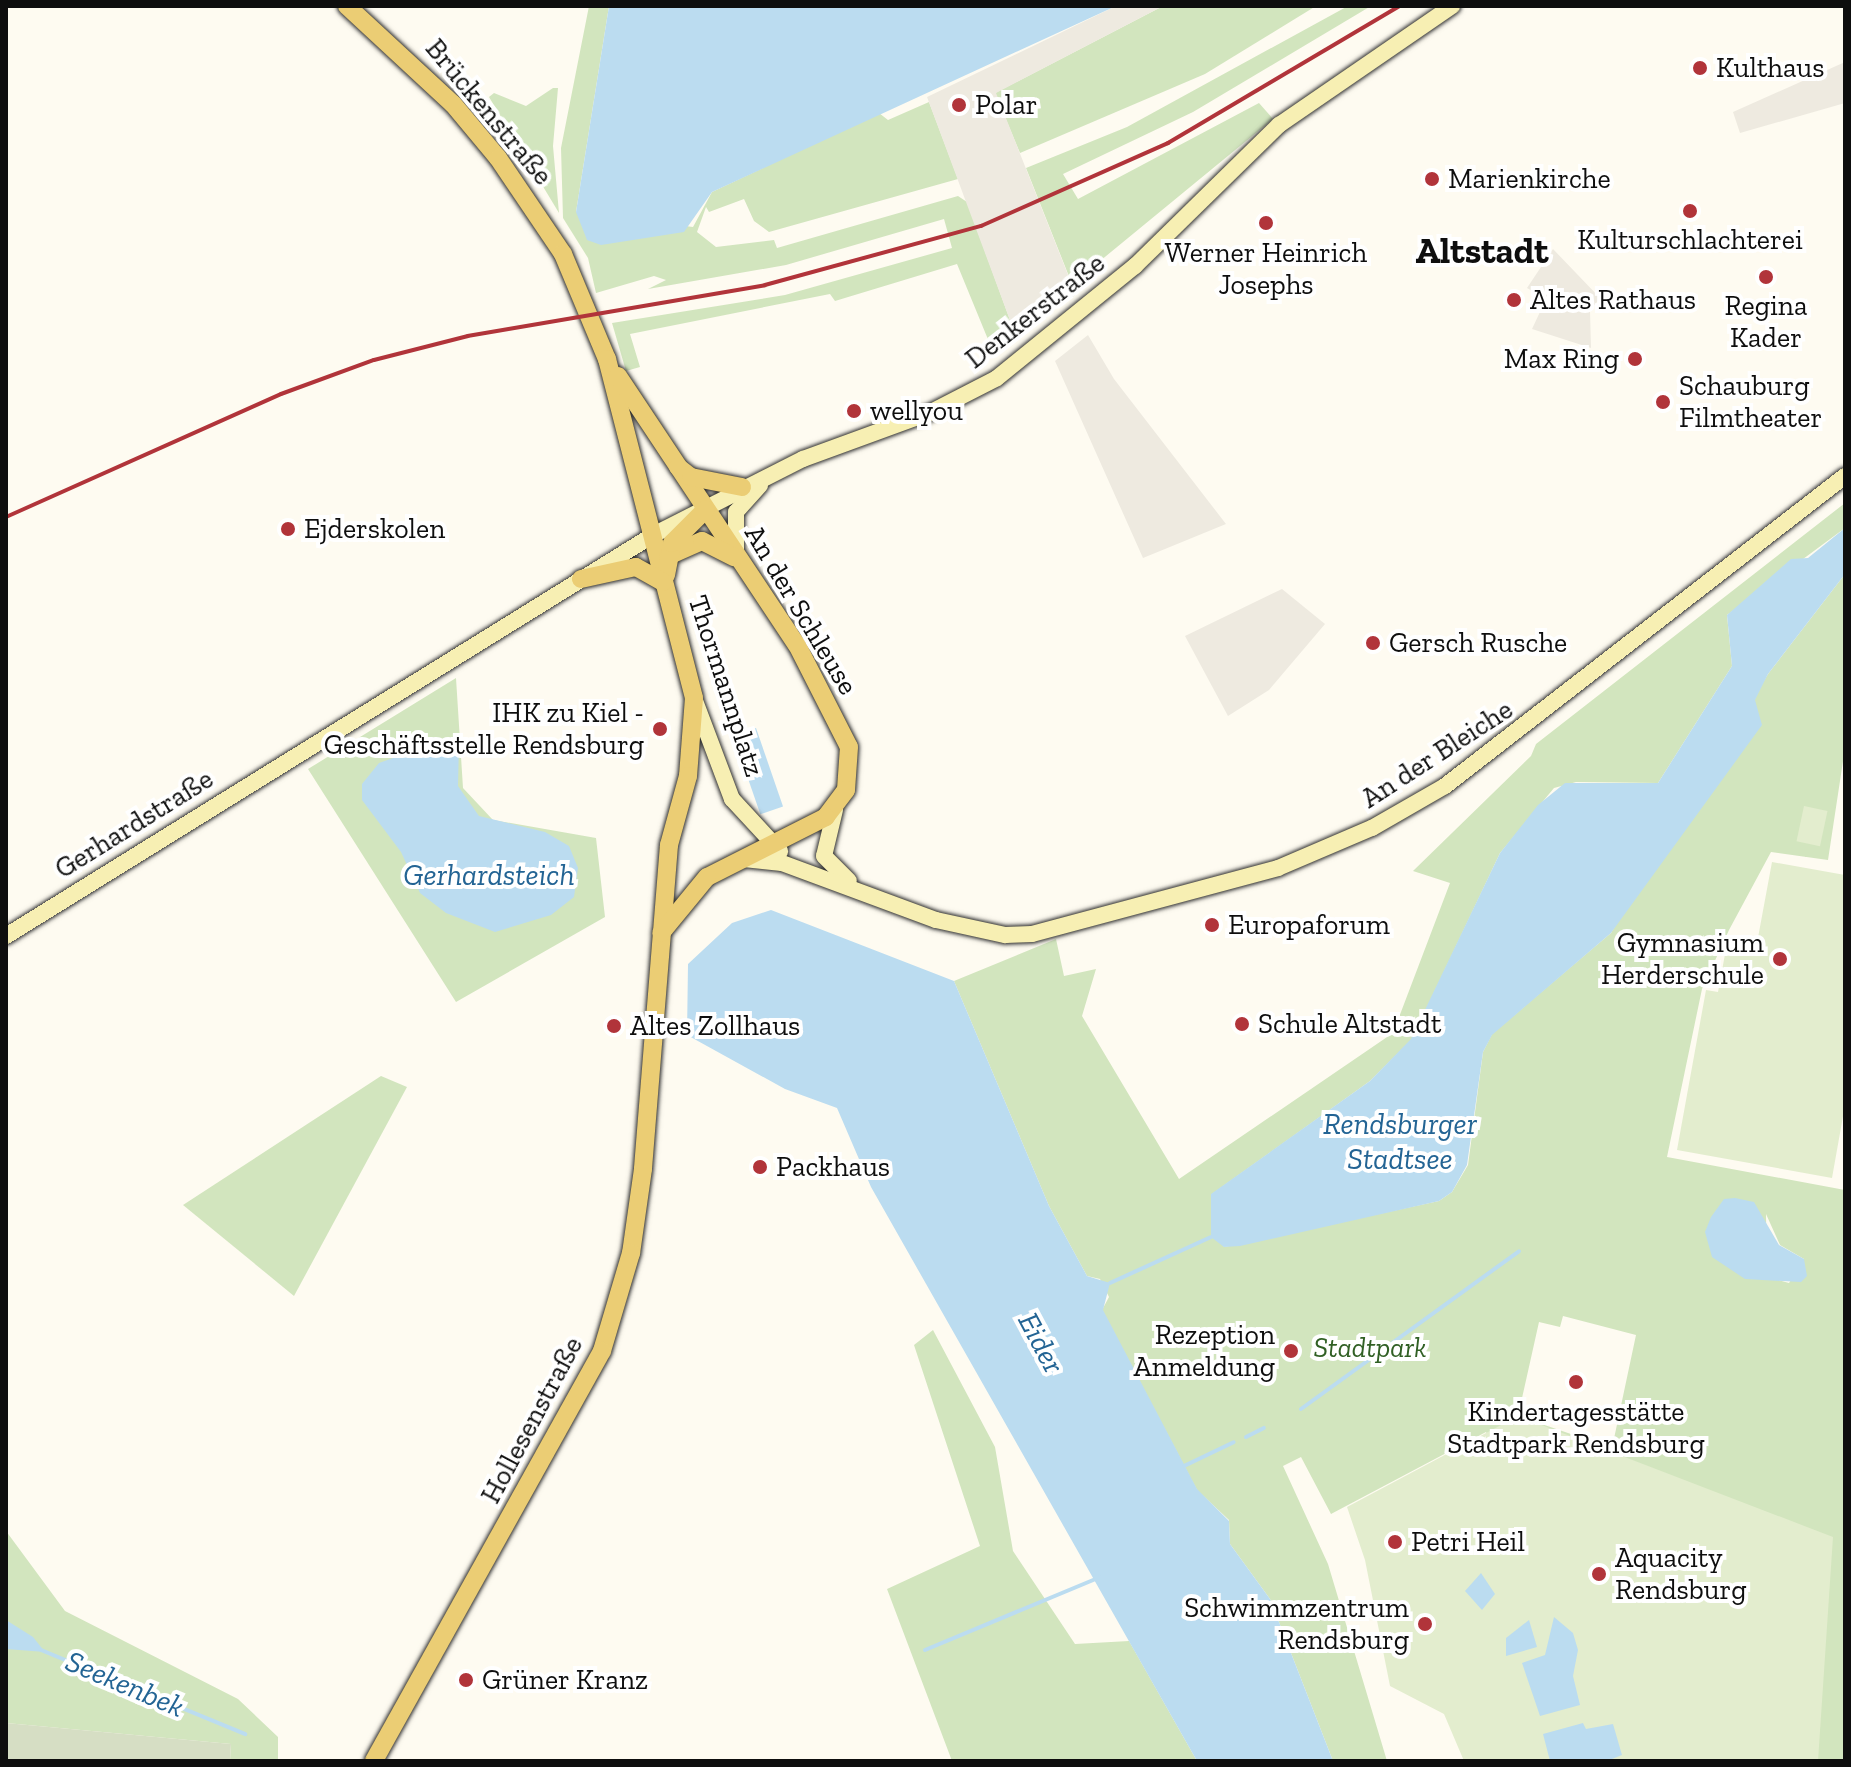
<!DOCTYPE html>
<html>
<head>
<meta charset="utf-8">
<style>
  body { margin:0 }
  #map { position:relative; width:1851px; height:1767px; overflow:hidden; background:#fefbf1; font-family:"Zilla Slab",serif }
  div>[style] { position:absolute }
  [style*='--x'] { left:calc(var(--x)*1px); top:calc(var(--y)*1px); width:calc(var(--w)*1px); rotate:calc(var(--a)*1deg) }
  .green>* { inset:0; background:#d2e5be }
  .cemetery>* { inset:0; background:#d6dec4 }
  .pitch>* { inset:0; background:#e3edce; transform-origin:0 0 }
  .plaza>* { inset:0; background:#eeeae0 }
  .water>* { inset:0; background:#bbdcf0; transform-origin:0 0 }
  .stream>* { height:4px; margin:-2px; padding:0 2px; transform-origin:2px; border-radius:2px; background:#bbdcf0 }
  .roads { filter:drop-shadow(0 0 2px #303030) drop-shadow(0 0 2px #303030) }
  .secondary>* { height:16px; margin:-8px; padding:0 8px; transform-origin:8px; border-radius:8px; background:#f7efb3 }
  .primary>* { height:18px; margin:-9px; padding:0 9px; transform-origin:9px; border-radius:9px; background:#ebcd74 }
  .rail>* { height:4px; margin:-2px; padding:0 2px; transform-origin:2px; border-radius:2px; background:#b1343a }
  .dots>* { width:22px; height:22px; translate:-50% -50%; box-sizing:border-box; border:4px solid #fff; border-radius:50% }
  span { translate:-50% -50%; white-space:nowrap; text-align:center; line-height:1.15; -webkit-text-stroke:8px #fff; paint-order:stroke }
  .poi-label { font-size:28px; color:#0e0e0e }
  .left { translate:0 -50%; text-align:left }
  .right { translate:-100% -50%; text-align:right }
  .street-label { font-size:28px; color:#0e0e0e }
  .park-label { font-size:28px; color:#316025; font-style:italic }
  .water-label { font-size:30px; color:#236494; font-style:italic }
  .district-label { font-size:36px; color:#0e0e0e; font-weight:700 }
  .frame { position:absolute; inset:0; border:8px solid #0e0e0e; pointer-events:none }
</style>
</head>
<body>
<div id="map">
  <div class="green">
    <i style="clip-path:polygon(589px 6px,609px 6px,576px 212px,693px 227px,712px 192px,879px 113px,888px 120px,929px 102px,958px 179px,769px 232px,754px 221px,744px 199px,709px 212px,706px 207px,697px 232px,716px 247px,774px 240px,777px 248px,958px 196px,967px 202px,1014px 331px,994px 354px,957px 264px,835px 301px,830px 294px,630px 334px,640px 367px,626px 371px,612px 323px,785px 295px,952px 248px,944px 219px,786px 265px,648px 289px,666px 280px,654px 276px,596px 293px,588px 258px,563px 218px,561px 148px)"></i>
    <i style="clip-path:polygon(1163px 6px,1316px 6px,1205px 74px,1020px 153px,995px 93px)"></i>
    <i style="clip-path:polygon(1348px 6px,1371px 6px,1193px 112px,1063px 174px,1078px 199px,1259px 103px,1273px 119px,1072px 284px,1026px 168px,1127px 127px)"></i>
    <i style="clip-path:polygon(553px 88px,558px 88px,553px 146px,559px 213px,489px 97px,494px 93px,526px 106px)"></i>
    <i style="clip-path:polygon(evenodd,1845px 503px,1845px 528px,1727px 615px,1732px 666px,1658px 783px,1576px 782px,1554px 788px,1500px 853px,1412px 1039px,1370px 1081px,1212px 1194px,1224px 1247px,1439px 1201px,1452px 1192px,1468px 1165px,1483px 1052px,1492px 1034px,1611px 933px,1768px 674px,1845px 574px,1845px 748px,1828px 860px,1771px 852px,1729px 930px,1702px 989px,1667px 1157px,1845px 1190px,1845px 1761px,1636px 1761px,1486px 1432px,1331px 1514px,1301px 1457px,1283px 1466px,1328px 1564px,1387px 1761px,1333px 1761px,1270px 1599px,1230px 1544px,1229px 1520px,1197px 1490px,1102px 1310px,1109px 1297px,1100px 1279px,1087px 1276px,1049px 1206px,954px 981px,1056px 939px,1064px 976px,1096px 969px,1082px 1016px,1179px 1179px,1393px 1033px,1450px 883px,1413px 871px,1531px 756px,1536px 744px,1845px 503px,1766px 1214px,1780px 1245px,1804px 1259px,1789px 1283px,1767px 1277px,1766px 1214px,1845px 503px,1563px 1316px,1636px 1335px,1612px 1448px,1518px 1416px,1539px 1322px,1560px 1327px,1563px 1316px)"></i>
    <i style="clip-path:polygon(456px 678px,463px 788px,493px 820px,596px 838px,605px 917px,456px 1002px,308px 769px)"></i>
    <i style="clip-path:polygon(381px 1076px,407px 1087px,294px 1296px,183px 1205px)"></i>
    <i style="clip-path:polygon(933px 1330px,995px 1447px,1013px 1551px,1075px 1644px,1129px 1641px,1197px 1761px,952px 1761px,887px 1589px,980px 1546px,914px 1345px)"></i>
    <i style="clip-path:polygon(6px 1531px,65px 1611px,238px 1699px,278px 1737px,278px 1761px,230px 1761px,231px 1744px,6px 1723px)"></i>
  </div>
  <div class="cemetery">
    <i style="clip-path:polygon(6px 1723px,231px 1744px,230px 1761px,6px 1761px)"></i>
  </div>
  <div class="pitch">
    <i style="left:1804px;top:806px;width:24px;height:36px;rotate:12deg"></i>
    <i style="clip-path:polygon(1772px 862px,1845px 875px,1845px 1105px,1832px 1178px,1677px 1150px,1706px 990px,1718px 992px,1728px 938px,1757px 943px)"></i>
    <i style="clip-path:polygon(1518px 1416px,1833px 1537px,1818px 1761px,1464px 1761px,1444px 1714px,1390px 1686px,1365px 1560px,1347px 1507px)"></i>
  </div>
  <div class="plaza">
    <i style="clip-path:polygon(1116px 6px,1163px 6px,996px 93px,1076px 295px,1014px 331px,927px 97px)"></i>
    <i style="clip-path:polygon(1845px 62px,1845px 103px,1740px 133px,1733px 112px)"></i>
    <i style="clip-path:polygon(1553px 249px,1600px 298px,1590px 311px,1591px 348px,1532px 329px,1546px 299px,1527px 288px)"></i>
    <i style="clip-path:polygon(1088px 335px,1114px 379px,1226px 524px,1143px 558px,1055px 361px)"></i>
    <i style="clip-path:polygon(1282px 589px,1325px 624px,1269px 690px,1228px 716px,1185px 636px)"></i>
  </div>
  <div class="water">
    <i style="clip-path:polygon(609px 6px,1116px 6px,712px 192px,684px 232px,601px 245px,587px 240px,576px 212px)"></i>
    <i style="clip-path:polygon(1845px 528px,1845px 574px,1768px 674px,1755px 700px,1762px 725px,1611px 933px,1492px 1035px,1483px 1052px,1467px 1165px,1452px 1192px,1439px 1201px,1240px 1246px,1224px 1247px,1211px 1237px,1211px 1194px,1370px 1081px,1411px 1039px,1500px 853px,1538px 805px,1565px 783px,1658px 783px,1732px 666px,1727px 615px,1791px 559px,1808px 558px)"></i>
    <i style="left:756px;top:728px;width:83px;height:24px;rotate:71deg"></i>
    <i style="clip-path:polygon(441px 741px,459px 744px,458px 786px,479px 816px,545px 832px,569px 846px,578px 868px,574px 897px,551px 915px,495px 932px,446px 913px,420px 893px,401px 852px,362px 800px,362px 784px,379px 763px)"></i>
    <i style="clip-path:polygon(771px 910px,954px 981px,1049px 1206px,1087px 1276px,1110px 1283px,1103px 1310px,1197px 1489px,1229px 1521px,1230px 1544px,1270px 1599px,1333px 1761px,1197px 1761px,871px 1187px,837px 1108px,785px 1089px,687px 1035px,688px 964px,732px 923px)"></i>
    <i style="clip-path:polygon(1735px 1198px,1754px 1202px,1779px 1245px,1804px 1259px,1807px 1276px,1801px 1282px,1745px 1279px,1712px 1257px,1705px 1232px,1711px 1217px,1724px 1199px)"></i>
    <i style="clip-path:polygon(1481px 1573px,1495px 1594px,1482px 1610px,1465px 1591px)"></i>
    <i style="clip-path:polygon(1554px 1617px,1573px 1633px,1578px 1650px,1573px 1676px,1580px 1705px,1540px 1716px,1522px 1663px,1545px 1655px)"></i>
    <i style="clip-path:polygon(6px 1620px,33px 1637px,45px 1652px,6px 1649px)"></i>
    <i style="clip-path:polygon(1529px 1620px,1537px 1647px,1506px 1656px,1506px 1638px)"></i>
    <i style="clip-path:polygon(1583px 1723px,1586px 1729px,1613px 1724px,1622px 1755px,1607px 1761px,1550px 1761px,1543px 1734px)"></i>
  </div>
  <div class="stream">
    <i style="--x:1110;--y:1283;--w:111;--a:-24.5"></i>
    <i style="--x:1301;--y:1409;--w:269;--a:-35.9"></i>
    <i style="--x:1246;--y:1437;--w:20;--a:-27"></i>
    <i style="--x:1184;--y:1466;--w:55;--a:-25.6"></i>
    <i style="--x:41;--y:1650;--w:221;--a:22.4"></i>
    <i style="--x:925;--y:1650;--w:190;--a:-22.6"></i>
  </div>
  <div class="roads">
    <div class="secondary">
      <i style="--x:736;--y:551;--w:39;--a:-90"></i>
      <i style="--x:736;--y:512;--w:36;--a:-48"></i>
      <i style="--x:694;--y:698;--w:108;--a:69.4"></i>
      <i style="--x:732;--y:799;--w:71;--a:47.3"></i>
      <i style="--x:835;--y:810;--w:47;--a:103.4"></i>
      <i style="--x:824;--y:856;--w:35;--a:45"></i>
      <i style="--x:744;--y:859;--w:38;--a:6"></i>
      <i style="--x:782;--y:863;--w:164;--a:20.3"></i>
      <i style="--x:936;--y:920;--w:71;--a:12.3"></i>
      <i style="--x:1005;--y:935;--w:27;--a:-2"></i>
      <i style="--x:1032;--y:934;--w:255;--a:-15"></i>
      <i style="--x:1278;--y:868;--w:102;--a:-23.1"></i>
      <i style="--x:1372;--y:828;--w:84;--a:-29.9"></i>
      <i style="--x:1445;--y:786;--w:506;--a:-37.78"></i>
      <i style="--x:6;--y:936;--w:761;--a:-31.79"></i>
      <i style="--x:653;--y:535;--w:168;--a:-26.9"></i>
      <i style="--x:803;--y:459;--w:134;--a:-20.1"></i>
      <i style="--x:929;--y:413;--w:76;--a:-27.2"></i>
      <i style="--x:997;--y:378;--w:178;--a:-39.1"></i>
      <i style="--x:1135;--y:266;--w:202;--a:-44.4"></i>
      <i style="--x:1279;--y:125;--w:210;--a:-34.5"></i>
    </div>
    <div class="primary">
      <i style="--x:347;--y:6;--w:144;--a:42.8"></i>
      <i style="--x:453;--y:104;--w:70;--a:50.2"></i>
      <i style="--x:498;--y:158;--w:116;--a:55.9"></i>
      <i style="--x:563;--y:254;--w:114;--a:67.3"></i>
      <i style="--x:607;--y:359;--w:350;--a:75.6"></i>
      <i style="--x:694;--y:698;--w:78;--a:94.4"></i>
      <i style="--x:688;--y:776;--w:72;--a:105.4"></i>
      <i style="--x:669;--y:845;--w:325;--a:94.6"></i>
      <i style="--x:643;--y:1169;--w:85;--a:98.1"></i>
      <i style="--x:631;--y:1253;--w:102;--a:106.5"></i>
      <i style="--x:602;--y:1351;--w:469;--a:119.1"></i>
      <i style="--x:618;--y:376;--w:323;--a:56.4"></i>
      <i style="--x:797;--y:645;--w:114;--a:63"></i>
      <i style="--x:849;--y:747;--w:43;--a:94"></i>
      <i style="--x:846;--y:790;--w:34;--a:127"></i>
      <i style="--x:826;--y:817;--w:133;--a:153.2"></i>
      <i style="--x:707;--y:877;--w:72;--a:129.4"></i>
      <i style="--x:678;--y:467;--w:16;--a:38"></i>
      <i style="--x:691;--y:477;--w:52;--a:11.1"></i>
      <i style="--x:668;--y:556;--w:37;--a:-24"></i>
      <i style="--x:702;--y:541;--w:36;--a:27"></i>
      <i style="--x:666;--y:575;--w:33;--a:-79"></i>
      <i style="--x:672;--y:543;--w:48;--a:-45"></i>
      <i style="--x:581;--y:579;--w:56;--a:-12.3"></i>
      <i style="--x:636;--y:567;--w:31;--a:29"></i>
    </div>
  </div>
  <div class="rail">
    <i style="--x:6;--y:517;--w:301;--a:-24.1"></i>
    <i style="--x:281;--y:394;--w:99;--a:-20.1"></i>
    <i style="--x:374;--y:360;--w:97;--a:-14.3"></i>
    <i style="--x:468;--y:336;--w:301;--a:-9.7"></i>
    <i style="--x:765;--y:285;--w:224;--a:-15.3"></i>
    <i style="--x:981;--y:226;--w:205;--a:-23.9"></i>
    <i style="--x:1168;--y:143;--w:269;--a:-30.6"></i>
  </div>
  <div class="dots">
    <i style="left:1700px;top:68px;background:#b1343a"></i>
    <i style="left:959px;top:105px;background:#b1343a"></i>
    <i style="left:1432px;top:179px;background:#b1343a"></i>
    <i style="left:1690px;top:211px;background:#b1343a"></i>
    <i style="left:1266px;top:223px;background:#b1343a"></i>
    <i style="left:1766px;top:277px;background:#b1343a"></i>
    <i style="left:1514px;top:300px;background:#b1343a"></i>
    <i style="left:1635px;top:359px;background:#b1343a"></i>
    <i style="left:1663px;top:402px;background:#b1343a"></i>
    <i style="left:854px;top:411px;background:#b1343a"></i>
    <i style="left:288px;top:529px;background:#b1343a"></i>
    <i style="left:1373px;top:643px;background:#b1343a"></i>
    <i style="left:660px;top:729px;background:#b1343a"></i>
    <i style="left:1212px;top:925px;background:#b1343a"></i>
    <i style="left:1780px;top:959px;background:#b1343a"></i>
    <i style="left:1242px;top:1024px;background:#b1343a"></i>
    <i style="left:614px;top:1026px;background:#b1343a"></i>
    <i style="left:760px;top:1167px;background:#b1343a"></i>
    <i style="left:1291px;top:1351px;background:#b1343a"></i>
    <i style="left:1576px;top:1382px;background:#b1343a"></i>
    <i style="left:1395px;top:1542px;background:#b1343a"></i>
    <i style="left:1599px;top:1574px;background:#b1343a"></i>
    <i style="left:1425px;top:1624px;background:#b1343a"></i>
    <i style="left:466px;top:1680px;background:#b1343a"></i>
  </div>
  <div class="poi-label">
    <span class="left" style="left:1716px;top:68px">Kulthaus</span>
    <span class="left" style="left:975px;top:105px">Polar</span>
    <span class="left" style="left:1448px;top:179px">Marienkirche</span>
    <span style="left:1690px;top:240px">Kulturschlachterei</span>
    <span style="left:1266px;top:269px">Werner Heinrich<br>Josephs</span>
    <span class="left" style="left:1530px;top:300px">Altes Rathaus</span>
    <span style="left:1766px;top:322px">Regina<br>Kader</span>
    <span class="right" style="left:1619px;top:359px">Max Ring</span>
    <span class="left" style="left:1679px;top:402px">Schauburg<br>Filmtheater</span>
    <span class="left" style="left:870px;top:411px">wellyou</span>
    <span class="left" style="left:304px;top:529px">Ejderskolen</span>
    <span class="left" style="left:1389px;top:643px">Gersch Rusche</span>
    <span class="right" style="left:644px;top:729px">IHK zu Kiel -<br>Geschäftsstelle Rendsburg</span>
    <span class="left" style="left:1228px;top:925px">Europaforum</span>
    <span class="right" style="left:1764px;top:959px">Gymnasium<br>Herderschule</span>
    <span class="left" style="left:1258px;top:1024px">Schule Altstadt</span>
    <span class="left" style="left:630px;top:1026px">Altes Zollhaus</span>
    <span class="left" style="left:776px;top:1167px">Packhaus</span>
    <span class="right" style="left:1275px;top:1351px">Rezeption<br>Anmeldung</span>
    <span style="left:1576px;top:1428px">Kindertagesstätte<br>Stadtpark Rendsburg</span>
    <span class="left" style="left:1411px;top:1542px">Petri Heil</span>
    <span class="left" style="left:1615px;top:1574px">Aquacity<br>Rendsburg</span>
    <span class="right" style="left:1409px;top:1624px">Schwimmzentrum<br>Rendsburg</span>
    <span class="left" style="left:482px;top:1680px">Grüner Kranz</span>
  </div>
  <div class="street-label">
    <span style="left:489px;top:112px;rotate:50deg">Brückenstraße</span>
    <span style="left:1035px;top:311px;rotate:-38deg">Denkerstraße</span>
    <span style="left:801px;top:610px;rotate:59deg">An der Schleuse</span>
    <span style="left:726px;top:686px;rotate:72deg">Thormannplatz</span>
    <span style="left:1437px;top:754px;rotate:-33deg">An der Bleiche</span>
    <span style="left:134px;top:824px;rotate:-32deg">Gerhardstraße</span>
    <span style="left:532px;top:1420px;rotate:-62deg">Hollesenstraße</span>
  </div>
  <div class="park-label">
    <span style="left:1370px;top:1348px">Stadtpark</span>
  </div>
  <div class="water-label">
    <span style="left:489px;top:875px">Gerhardsteich</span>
    <span style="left:1400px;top:1141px">Rendsburger<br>Stadtsee</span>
    <span style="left:1041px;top:1343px;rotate:62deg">Eider</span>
    <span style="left:125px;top:1684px;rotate:23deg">Seekenbek</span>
  </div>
  <div class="district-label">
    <span style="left:1482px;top:251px">Altstadt</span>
  </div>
  <div class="frame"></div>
</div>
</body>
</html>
